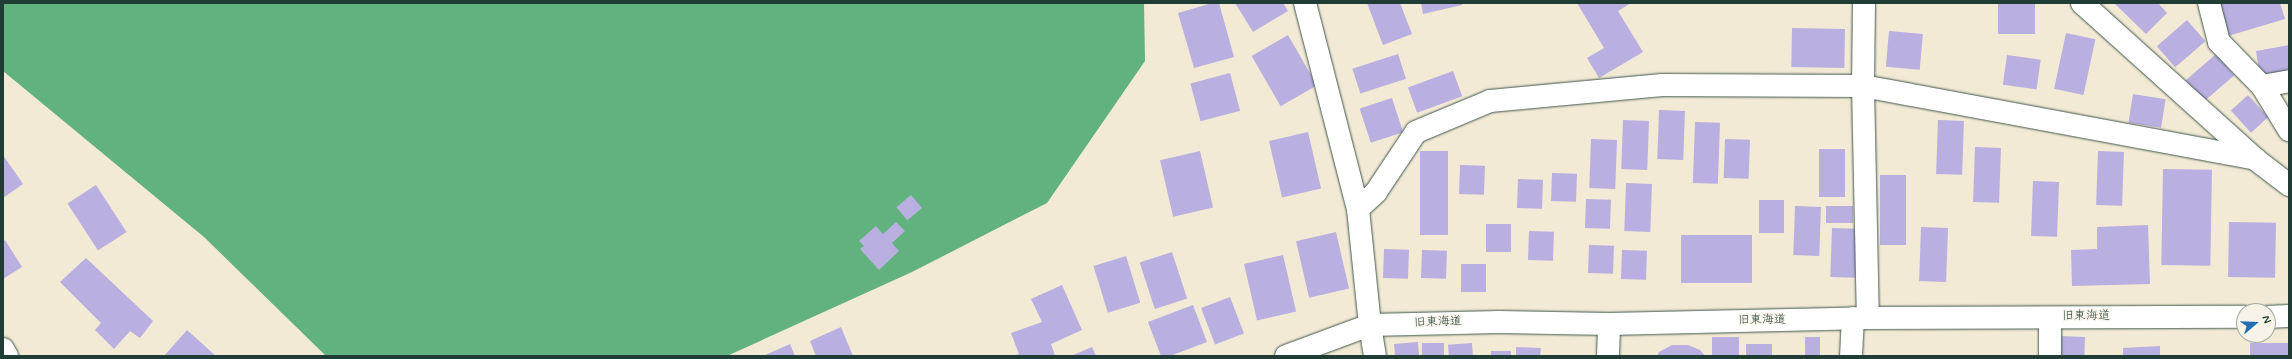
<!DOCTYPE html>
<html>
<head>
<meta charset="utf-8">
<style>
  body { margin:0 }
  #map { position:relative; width:2292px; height:359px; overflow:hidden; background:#f2ead5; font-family:Mynerve,"Klee One",sans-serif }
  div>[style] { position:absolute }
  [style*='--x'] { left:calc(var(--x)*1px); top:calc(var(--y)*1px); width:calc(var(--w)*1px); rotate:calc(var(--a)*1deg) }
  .forest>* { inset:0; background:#61b27e }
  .building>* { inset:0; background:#b9afe0; transform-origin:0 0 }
  .roads { filter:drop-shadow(0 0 1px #3f574c) drop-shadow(0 0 1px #3f574c) }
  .street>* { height:22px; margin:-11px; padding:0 11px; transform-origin:11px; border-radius:11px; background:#fff }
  span { translate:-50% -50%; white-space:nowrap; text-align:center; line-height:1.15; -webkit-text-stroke:3px #f7f3e8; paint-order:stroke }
  .street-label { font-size:12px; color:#1f3d34 }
  .frame { position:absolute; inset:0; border:4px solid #1f3d34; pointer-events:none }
  .north { position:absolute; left:2236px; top:303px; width:40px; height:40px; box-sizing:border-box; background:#f7f3e8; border:1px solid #a1aaa0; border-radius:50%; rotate:71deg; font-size:11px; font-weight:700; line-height:16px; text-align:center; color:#1f3d34 }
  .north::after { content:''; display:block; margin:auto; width:14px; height:18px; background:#1f6fb2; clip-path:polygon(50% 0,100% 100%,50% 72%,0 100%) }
</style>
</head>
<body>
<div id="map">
  <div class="forest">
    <i style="clip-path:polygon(3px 3px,1144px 3px,1145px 61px,1047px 203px,912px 272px,727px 356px,326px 356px,204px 237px,3px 71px)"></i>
  </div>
  <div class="building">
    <i style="clip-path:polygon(1212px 3px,1219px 3px,1234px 57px,1194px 68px,1178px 13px)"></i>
    <i style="clip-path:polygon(1235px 3px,1283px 3px,1288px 11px,1253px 32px)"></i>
    <i style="clip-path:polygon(1367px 3px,1400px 3px,1412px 34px,1383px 45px)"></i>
    <i style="clip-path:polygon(1421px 3px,1462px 3px,1462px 5px,1423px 14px)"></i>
    <i style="clip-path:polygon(1577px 3px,1631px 3px,1618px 11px,1643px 52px,1599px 78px,1587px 58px,1604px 48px)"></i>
    <i style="left:1998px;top:3px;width:37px;height:31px"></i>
    <i style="clip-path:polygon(2114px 3px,2158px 3px,2167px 13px,2146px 34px)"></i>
    <i style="clip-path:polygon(2219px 3px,2280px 3px,2285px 19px,2228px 36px)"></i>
    <i style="left:2187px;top:20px;width:28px;height:40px;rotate:49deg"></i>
    <i style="left:1792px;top:28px;width:53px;height:39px;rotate:1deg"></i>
    <i style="left:1889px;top:31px;width:34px;height:36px;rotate:5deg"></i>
    <i style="left:2066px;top:33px;width:30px;height:57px;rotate:12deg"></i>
    <i style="left:1288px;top:35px;width:58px;height:42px;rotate:60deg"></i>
    <i style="clip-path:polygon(2289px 45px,2289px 72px,2260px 77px,2256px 51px)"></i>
    <i style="left:1398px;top:54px;width:26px;height:48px;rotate:72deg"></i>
    <i style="left:2216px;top:54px;width:28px;height:40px;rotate:49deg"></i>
    <i style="left:2007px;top:55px;width:34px;height:30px;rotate:8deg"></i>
    <i style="left:1453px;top:71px;width:27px;height:48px;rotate:70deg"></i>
    <i style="left:1230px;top:73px;width:39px;height:41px;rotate:75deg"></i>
    <i style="left:2133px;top:94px;width:33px;height:29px;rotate:9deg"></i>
    <i style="left:2248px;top:95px;width:30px;height:23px;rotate:48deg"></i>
    <i style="left:1392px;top:98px;width:36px;height:34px;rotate:72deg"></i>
    <i style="left:1659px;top:110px;width:26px;height:49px;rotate:2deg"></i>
    <i style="left:1623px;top:120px;width:26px;height:49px;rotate:2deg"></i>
    <i style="left:1938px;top:120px;width:26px;height:54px;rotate:2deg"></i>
    <i style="left:1695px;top:122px;width:25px;height:61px;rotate:2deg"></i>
    <i style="left:1308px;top:132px;width:58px;height:40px;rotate:77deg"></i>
    <i style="left:1591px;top:139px;width:26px;height:49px;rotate:2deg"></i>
    <i style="left:1725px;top:139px;width:25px;height:39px;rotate:2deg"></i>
    <i style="left:1975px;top:147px;width:26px;height:55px;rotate:2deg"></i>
    <i style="left:1819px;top:149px;width:26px;height:48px"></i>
    <i style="left:1200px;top:151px;width:58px;height:41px;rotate:77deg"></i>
    <i style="left:1420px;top:151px;width:28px;height:84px"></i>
    <i style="left:2098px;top:151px;width:26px;height:54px;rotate:2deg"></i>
    <i style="clip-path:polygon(3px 155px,23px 184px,3px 198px)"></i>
    <i style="left:1460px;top:165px;width:25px;height:29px;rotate:2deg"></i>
    <i style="left:2163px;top:169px;width:49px;height:96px;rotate:1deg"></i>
    <i style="left:1552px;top:173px;width:25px;height:28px;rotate:2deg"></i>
    <i style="left:1880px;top:175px;width:26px;height:70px"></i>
    <i style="left:1518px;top:179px;width:25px;height:29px;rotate:2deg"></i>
    <i style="left:2033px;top:181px;width:26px;height:55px;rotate:2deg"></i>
    <i style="left:1626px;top:183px;width:26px;height:48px;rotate:2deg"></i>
    <i style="left:96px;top:185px;width:56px;height:34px;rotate:57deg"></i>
    <i style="left:911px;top:195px;width:17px;height:19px;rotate:50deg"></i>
    <i style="left:1586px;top:199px;width:25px;height:29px;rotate:2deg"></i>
    <i style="left:1759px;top:200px;width:25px;height:33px"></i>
    <i style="left:1795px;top:206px;width:26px;height:49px;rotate:2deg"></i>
    <i style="left:1853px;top:206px;width:17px;height:27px;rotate:90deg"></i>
    <i style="clip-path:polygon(896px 222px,905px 231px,892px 243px,899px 251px,879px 270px,860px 249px,864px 246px,859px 241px,876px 226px,883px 234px)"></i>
    <i style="left:2229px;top:222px;width:47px;height:55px;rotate:1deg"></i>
    <i style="left:1486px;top:224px;width:25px;height:28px"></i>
    <i style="clip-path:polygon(2148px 225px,2150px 284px,2072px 286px,2071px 250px,2097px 249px,2097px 227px)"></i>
    <i style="left:1921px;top:227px;width:27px;height:54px;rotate:2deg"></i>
    <i style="left:1832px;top:228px;width:25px;height:49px;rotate:2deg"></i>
    <i style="left:1529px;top:231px;width:25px;height:29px;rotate:2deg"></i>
    <i style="left:1336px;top:232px;width:58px;height:41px;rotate:77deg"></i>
    <i style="left:1752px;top:235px;width:48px;height:71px;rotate:90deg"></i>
    <i style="clip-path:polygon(5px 240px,22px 267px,3px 279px,3px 242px)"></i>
    <i style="left:1589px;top:245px;width:25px;height:28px;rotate:2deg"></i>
    <i style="left:1384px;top:249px;width:25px;height:29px;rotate:2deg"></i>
    <i style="left:1422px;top:250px;width:25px;height:28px;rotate:2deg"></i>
    <i style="left:1622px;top:250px;width:25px;height:29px;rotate:2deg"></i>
    <i style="left:1172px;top:252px;width:49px;height:34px;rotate:72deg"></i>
    <i style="left:1283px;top:255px;width:58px;height:40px;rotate:77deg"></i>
    <i style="left:1126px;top:256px;width:49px;height:34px;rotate:73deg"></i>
    <i style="clip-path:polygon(86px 258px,153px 321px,140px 338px,130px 331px,114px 349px,95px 330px,101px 323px,60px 282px)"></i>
    <i style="left:1461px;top:264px;width:25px;height:28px"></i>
    <i style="clip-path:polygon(1062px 285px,1082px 330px,1051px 344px,1055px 356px,1013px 356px,1019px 354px,1011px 333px,1042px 322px,1031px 299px)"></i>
    <i style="left:1230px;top:297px;width:39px;height:31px;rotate:69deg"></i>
    <i style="clip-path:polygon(1193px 305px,1207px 342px,1170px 356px,1161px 356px,1148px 322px)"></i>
    <i style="clip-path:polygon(841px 327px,853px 356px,816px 356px,810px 341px)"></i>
    <i style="clip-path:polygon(187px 330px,216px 356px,164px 356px)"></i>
    <i style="left:2059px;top:336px;width:26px;height:20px;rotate:2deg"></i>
    <i style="left:1739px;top:337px;width:19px;height:27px;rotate:90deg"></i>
    <i style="left:1805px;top:337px;width:15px;height:19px"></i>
    <i style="clip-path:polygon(1418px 342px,1419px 356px,1395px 356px,1394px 344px)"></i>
    <i style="left:1444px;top:343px;width:13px;height:22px;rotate:90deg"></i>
    <i style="left:1472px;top:343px;width:13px;height:24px;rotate:86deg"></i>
    <i style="left:2250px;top:343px;width:39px;height:13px"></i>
    <i style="clip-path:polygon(790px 344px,795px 356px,763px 356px)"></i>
    <i style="left:1746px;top:344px;width:26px;height:12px"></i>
    <i style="clip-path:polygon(1672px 345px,1688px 345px,1700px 350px,1705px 356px,1657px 356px,1659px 352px)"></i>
    <i style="clip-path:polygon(2160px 346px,2160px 356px,2123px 356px,2123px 348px)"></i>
    <i style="clip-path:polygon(1092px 347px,1096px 356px,1071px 356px)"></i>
    <i style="clip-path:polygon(1516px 347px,1541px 348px,1540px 356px,1516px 356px)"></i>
    <i style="left:1491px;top:351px;width:20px;height:5px"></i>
  </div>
  <div class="roads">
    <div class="street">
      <i style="--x:1305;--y:3;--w:213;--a:75.6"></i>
      <i style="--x:1358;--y:209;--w:117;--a:84.1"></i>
      <i style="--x:1370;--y:325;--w:31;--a:81"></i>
      <i style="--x:1864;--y:3;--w:83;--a:90.7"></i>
      <i style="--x:1863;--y:86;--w:232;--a:88.8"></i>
      <i style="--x:2082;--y:3;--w:233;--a:42"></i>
      <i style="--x:2255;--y:159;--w:43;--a:37.4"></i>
      <i style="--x:2209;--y:3;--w:40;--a:75.6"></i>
      <i style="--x:2219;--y:42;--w:62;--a:45.7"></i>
      <i style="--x:2262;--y:86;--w:52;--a:58.5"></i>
      <i style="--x:2262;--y:86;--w:27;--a:-10"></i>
      <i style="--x:1358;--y:209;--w:25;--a:-43"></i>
      <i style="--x:1376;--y:192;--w:72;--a:-56.3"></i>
      <i style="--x:1416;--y:132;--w:80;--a:-22.7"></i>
      <i style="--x:1490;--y:101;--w:173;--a:-5.3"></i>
      <i style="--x:1662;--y:85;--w:201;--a:0.3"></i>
      <i style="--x:1863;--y:86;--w:399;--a:10.5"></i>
      <i style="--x:2268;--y:317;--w:21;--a:-3"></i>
      <i style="--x:3;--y:349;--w:8;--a:60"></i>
      <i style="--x:1286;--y:356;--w:90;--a:-20.3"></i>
      <i style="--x:1370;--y:325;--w:129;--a:-1.3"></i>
      <i style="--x:1499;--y:322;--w:110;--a:1"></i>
      <i style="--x:1609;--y:324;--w:259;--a:-1.3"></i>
      <i style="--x:1868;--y:318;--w:376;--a:-0.2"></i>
      <i style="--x:1608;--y:356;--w:32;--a:-88"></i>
      <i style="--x:1851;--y:356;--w:38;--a:-87"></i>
      <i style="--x:2050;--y:356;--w:38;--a:-90"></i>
    </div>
  </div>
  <div class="street-label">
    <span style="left:2086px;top:317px">旧東海道</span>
    <span style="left:1762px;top:321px;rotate:-1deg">旧東海道</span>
    <span style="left:1438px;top:323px;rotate:-2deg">旧東海道</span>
  </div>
  <div class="frame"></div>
  <div class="north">N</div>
</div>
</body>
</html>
